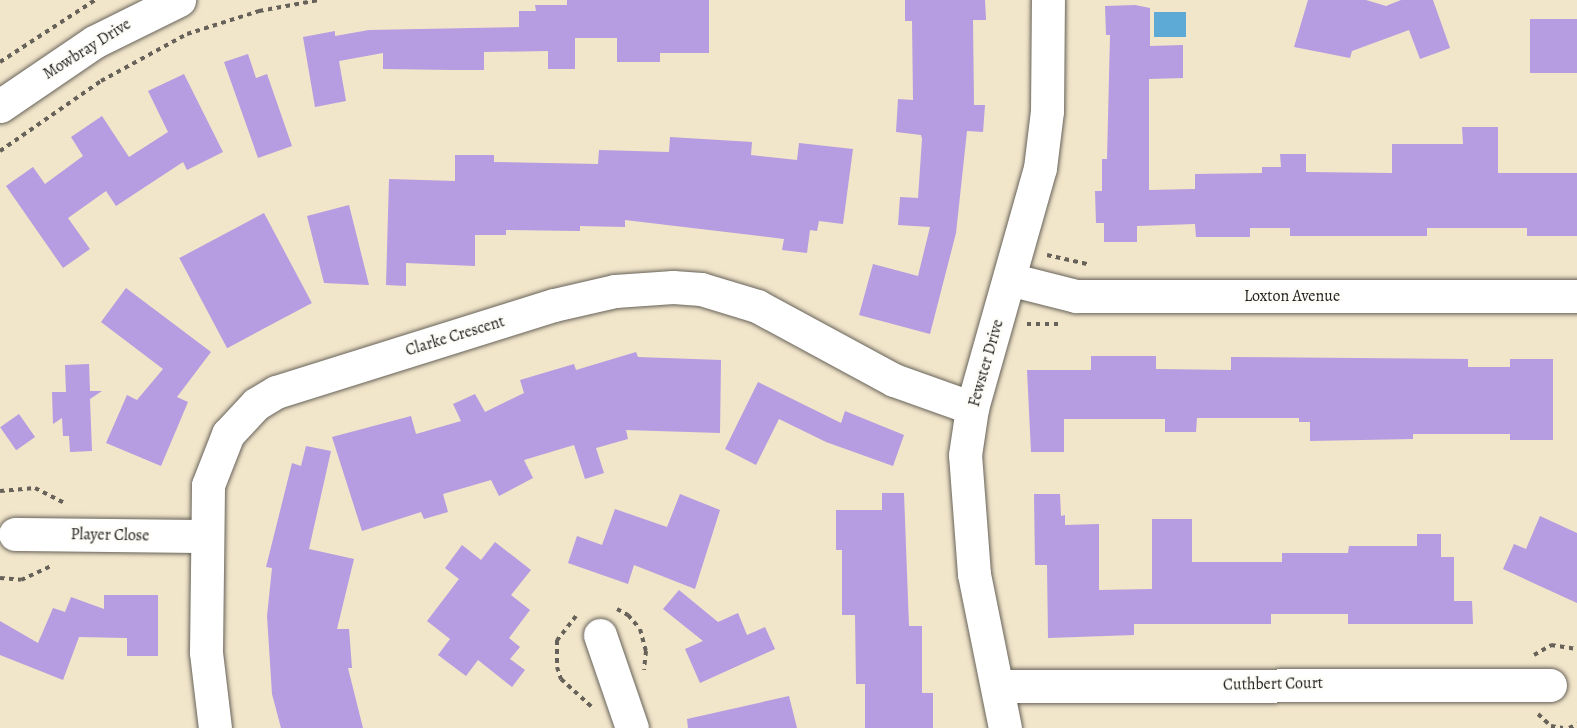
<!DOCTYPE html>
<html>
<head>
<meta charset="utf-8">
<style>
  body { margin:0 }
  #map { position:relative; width:1577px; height:728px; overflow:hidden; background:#f1e5ca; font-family:Alegreya,serif }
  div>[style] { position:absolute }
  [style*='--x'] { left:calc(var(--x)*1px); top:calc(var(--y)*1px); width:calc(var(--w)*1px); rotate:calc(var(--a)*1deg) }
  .water>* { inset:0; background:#5daad6; transform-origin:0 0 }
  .building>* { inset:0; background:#b69ce0; transform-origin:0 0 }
  .path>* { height:4px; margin-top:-2px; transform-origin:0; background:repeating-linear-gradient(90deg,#676259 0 4.5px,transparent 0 9px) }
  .roads { filter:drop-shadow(0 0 2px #676259) drop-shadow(0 0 2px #676259) }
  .minor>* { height:33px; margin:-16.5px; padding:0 16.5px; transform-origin:16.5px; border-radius:16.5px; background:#fff }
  span { translate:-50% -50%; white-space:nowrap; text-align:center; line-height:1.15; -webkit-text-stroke:4.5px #fdfcf7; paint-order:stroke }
  .street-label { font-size:16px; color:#1c1c1c }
</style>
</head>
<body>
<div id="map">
  <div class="water">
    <i style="left:1154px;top:12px;width:32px;height:25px"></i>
  </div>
  <div class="building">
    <i style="clip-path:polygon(567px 0,709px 0,709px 53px,660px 53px,660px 62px,617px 62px,617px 38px,575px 38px,575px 69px,548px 69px,548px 51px,484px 52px,484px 70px,453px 70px,383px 69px,383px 53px,339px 61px,346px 101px,315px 107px,303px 37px,335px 31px,335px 36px,369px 30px,519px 27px,519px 11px,536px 11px,535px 5px,567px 5px)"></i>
    <i style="clip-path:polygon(905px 0,985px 0,986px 20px,973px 20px,974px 105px,985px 105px,983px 132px,967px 131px,956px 233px,930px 334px,859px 315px,873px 264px,918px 276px,930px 227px,898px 225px,900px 197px,918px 198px,922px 139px,921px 135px,896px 132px,898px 99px,913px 100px,912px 21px,905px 21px)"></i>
    <i style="clip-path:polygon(1308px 0,1366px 0,1386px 6px,1401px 0,1433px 0,1450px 48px,1420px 59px,1409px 30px,1352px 51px,1350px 58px,1294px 47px)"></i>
    <i style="clip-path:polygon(1135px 5px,1150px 8px,1150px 46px,1183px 45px,1183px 78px,1149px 79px,1149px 190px,1195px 189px,1195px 174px,1262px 173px,1262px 167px,1281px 167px,1280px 154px,1306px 154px,1306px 172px,1392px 173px,1392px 144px,1463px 144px,1462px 127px,1498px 127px,1498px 173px,1577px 173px,1577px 236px,1527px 236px,1527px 228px,1427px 228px,1427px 236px,1290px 236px,1290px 228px,1250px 228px,1250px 237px,1196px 237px,1195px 224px,1137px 226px,1137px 242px,1104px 242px,1104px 223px,1096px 223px,1095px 191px,1102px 191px,1102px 159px,1107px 159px,1110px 35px,1106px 35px,1105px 6px)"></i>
    <i style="left:1577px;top:19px;width:54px;height:47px;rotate:90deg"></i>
    <i style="clip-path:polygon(248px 54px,256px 78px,267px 74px,292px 146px,258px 158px,224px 62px)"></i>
    <i style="clip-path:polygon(184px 74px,223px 152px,187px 170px,183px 162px,116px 206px,106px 191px,68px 218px,90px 249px,63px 268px,6px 186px,33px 167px,45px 184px,83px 156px,71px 137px,102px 116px,129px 157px,168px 132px,148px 91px)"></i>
    <i style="clip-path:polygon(670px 137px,752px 142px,751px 155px,797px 160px,799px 143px,853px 149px,843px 224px,819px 221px,817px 231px,810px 230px,807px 253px,782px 250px,784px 239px,625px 220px,625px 227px,580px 226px,580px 231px,506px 230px,506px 235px,475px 235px,475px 266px,406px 263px,406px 286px,386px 285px,389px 179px,455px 181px,455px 155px,494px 155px,494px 162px,598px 164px,599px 150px,669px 152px)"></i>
    <i style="clip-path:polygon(349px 205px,369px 285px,324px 283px,307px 216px)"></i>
    <i style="left:264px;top:213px;width:102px;height:96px;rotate:62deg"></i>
    <i style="clip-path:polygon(126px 288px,211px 352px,177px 397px,188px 402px,161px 466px,106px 443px,127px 395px,137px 400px,163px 369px,101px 322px)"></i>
    <i style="clip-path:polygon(636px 352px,638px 357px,721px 360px,720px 433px,626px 430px,628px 439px,596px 448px,604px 473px,585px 479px,574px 445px,524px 460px,533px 478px,499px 496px,491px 480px,443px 494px,448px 512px,424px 519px,421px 512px,362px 531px,332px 437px,411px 416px,416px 434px,461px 421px,453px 404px,475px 394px,485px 412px,524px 393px,520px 380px,574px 364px,576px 370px)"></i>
    <i style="clip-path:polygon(1091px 356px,1156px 356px,1156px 369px,1231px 370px,1231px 357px,1468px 359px,1468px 367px,1510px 367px,1510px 359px,1553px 359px,1553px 440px,1510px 440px,1510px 434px,1413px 434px,1413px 439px,1310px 441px,1310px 422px,1299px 422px,1299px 418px,1197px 418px,1196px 432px,1165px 432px,1165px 419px,1064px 419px,1064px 452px,1031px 452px,1027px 370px,1091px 370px)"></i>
    <i style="clip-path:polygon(89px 364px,90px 391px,102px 391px,90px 399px,92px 451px,70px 452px,69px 436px,63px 436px,62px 418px,53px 424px,52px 392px,66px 392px,65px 365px)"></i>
    <i style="clip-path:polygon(758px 382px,841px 423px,845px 411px,904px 435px,893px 466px,826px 442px,779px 419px,756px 465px,725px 449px)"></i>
    <i style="left:19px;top:414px;width:28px;height:23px;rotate:55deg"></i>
    <i style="clip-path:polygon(306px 446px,331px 451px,309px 549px,354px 559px,337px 629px,349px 629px,352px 668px,348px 668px,363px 728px,281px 728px,272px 694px,267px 616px,272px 568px,266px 567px,292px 463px,301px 466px)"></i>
    <i style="clip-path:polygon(882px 493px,904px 493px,909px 626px,922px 626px,922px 693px,933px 693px,933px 728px,865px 728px,865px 684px,856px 684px,855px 615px,842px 615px,842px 550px,836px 550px,836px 510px,882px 510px)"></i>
    <i style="clip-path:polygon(680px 494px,720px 510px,695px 589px,634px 565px,628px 584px,568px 563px,577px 536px,602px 545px,615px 509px,667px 527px)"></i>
    <i style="clip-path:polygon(1034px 494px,1060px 494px,1061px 516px,1065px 515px,1065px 525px,1099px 524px,1099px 590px,1152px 589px,1152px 519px,1192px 519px,1192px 562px,1282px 562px,1282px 553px,1348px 553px,1349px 546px,1417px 546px,1417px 534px,1441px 534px,1441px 557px,1454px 557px,1454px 601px,1472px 601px,1473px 624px,1348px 624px,1348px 614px,1271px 614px,1271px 624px,1134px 624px,1134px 635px,1048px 638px,1047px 565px,1035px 565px)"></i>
    <i style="clip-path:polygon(1540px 516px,1577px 533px,1577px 603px,1503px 569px,1514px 544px,1526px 549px)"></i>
    <i style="clip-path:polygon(495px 542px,531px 570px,511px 595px,530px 610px,509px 638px,520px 647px,510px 659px,525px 670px,512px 687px,478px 660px,466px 676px,438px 655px,450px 639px,427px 621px,459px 579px,445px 568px,462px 545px,481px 560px)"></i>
    <i style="clip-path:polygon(679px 590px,718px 622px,738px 613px,747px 635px,765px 627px,775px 649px,700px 683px,685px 649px,703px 641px,663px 609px)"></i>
    <i style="clip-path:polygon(104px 595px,158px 595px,158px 656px,127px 656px,127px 638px,79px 637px,63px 680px,0 655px,0 621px,38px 643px,53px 608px,65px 612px,71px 597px,104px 609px)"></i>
    <i style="clip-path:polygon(789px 696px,797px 728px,688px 728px,687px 719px)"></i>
  </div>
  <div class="path">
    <i style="--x:0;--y:62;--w:113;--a:-33.1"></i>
    <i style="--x:0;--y:151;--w:123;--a:-34.7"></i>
    <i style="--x:101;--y:81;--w:98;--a:-28.7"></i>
    <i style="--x:187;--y:34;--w:76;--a:-17.7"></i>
    <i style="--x:259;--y:11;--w:61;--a:-10.4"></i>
    <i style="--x:1047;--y:255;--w:41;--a:12.7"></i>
    <i style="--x:1027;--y:324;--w:32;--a:0"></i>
    <i style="--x:0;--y:491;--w:35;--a:-5"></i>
    <i style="--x:35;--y:488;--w:35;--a:27"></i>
    <i style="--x:0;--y:578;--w:21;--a:5"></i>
    <i style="--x:21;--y:580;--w:35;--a:-25"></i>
    <i style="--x:617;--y:609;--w:13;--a:29"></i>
    <i style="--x:628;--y:615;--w:18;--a:49"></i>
    <i style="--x:640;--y:629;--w:23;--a:75"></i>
    <i style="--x:646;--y:651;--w:19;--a:96"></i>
    <i style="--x:576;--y:616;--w:31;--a:128"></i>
    <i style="--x:557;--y:640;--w:27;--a:90"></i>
    <i style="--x:557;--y:667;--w:13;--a:72"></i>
    <i style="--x:561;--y:679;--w:42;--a:42.1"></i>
    <i style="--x:1534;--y:655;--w:20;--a:-30"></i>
    <i style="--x:1551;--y:645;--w:26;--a:9"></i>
    <i style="--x:1538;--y:714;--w:18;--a:43"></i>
    <i style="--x:1551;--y:726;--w:12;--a:9"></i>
    <i style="--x:1569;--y:728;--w:9;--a:-27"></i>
  </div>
  <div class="roads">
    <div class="minor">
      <i style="--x:0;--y:106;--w:114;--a:-34.2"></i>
      <i style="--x:94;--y:42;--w:95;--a:-26.3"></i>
      <i style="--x:1009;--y:279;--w:69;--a:14.2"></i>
      <i style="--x:1076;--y:296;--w:501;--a:0"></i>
      <i style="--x:15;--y:534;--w:190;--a:0.6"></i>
      <i style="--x:600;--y:635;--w:98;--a:71"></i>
      <i style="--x:997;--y:686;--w:553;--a:-0.1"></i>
      <i style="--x:215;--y:728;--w:77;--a:-96.8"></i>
      <i style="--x:206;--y:652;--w:167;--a:-89.3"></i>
      <i style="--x:208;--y:485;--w:55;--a:-68.6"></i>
      <i style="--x:228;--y:434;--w:41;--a:-47"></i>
      <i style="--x:256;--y:404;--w:23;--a:-31"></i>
      <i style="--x:276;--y:392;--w:291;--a:-17.4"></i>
      <i style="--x:554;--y:305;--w:63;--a:-12.9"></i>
      <i style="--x:615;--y:291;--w:58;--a:-3.9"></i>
      <i style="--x:673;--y:287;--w:28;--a:4"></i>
      <i style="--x:701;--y:289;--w:59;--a:16.9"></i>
      <i style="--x:757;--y:306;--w:156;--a:28.4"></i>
      <i style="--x:894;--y:380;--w:83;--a:19.7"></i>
      <i style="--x:1005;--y:728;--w:157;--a:-101.4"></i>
      <i style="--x:974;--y:574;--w:119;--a:-94.3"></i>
      <i style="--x:965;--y:455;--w:48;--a:-81.5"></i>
      <i style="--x:972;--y:408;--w:249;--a:-74.2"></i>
      <i style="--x:1040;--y:168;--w:57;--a:-83"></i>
      <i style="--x:1047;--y:111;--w:111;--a:-89.5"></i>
    </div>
  </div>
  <div class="street-label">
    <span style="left:87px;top:49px;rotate:-32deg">Mowbray Drive</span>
    <span style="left:1292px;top:296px">Loxton Avenue</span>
    <span style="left:455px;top:336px;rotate:-17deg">Clarke Crescent</span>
    <span style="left:986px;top:363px;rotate:-74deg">Fewster Drive</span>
    <span style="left:110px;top:535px;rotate:1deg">Player Close</span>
    <span style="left:1273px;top:684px;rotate:-1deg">Cuthbert Court</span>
  </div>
</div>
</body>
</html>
